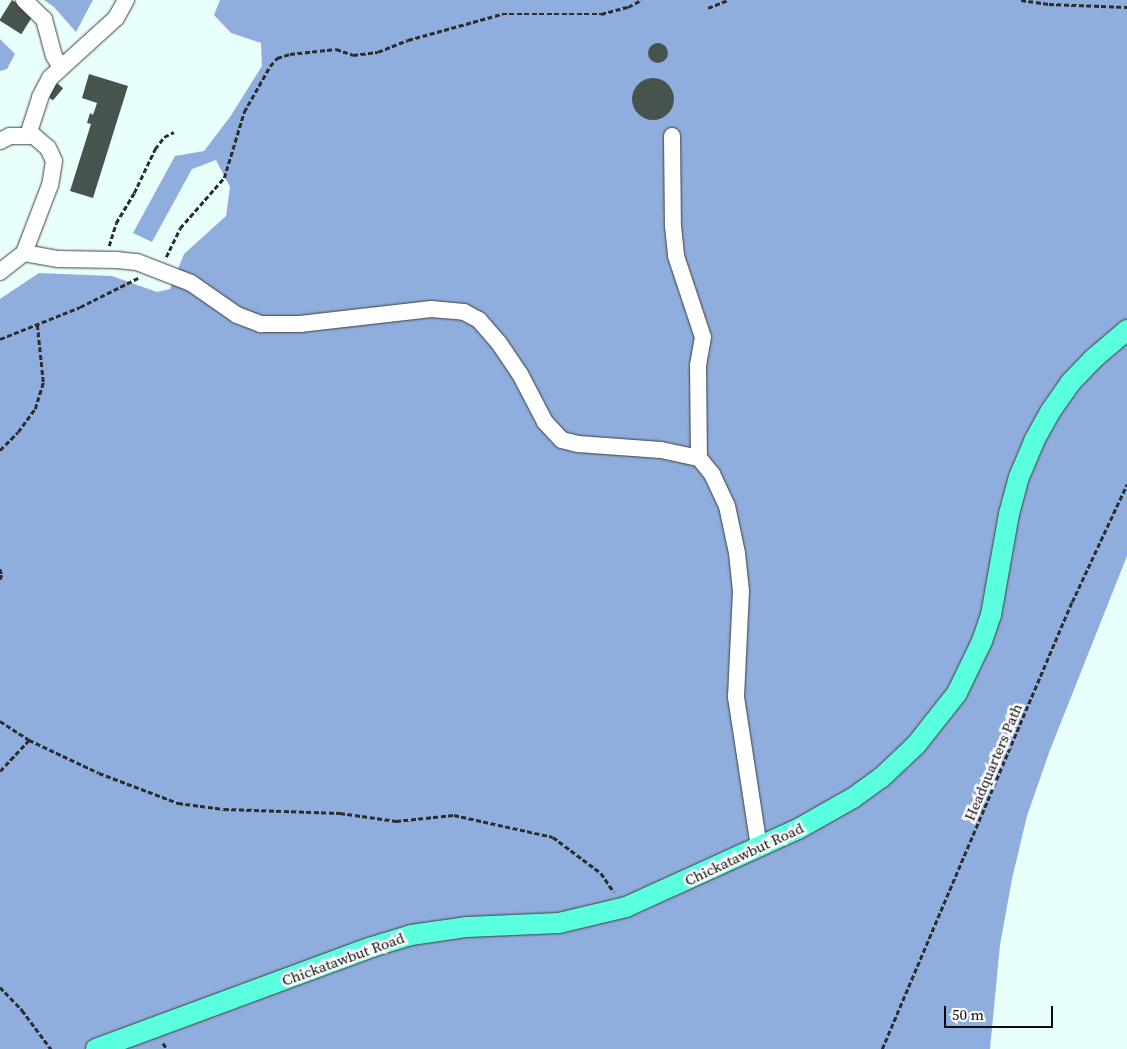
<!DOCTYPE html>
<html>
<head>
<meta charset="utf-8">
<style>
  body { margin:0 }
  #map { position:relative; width:1127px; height:1049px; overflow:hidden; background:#e9fffc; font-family:"Source Serif 4",serif }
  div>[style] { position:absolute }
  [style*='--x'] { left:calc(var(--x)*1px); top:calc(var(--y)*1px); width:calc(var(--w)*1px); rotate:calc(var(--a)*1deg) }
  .forest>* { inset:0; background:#8faedd }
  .building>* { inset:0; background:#47544d; transform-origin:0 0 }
  .round { border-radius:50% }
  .path>* { height:2.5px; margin-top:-1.25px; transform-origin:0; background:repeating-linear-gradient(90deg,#2d2d2d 0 5px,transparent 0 7.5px) }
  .roads { filter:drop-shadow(0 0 1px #3e3e3e) drop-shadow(0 0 1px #3e3e3e) }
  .minor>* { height:16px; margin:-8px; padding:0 8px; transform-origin:8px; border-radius:8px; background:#fff }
  .major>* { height:20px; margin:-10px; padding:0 10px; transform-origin:10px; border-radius:10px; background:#59ffde }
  span { translate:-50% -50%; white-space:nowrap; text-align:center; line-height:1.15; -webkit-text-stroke:5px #fff; paint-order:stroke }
  .street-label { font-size:15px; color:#0b0b0b }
  .scale { position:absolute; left:944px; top:1006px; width:109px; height:22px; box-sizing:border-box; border:2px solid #0b0b0b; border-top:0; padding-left:6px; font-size:15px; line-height:18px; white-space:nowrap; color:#0b0b0b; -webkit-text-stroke:4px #fff; paint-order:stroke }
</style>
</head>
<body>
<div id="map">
  <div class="forest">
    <i style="clip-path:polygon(44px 0,93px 0,76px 32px,54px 7px)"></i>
    <i style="clip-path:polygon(220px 0,1127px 0,1127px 556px,1050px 750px,1027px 816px,1012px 879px,1000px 945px,990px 1049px,0 1049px,0 299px,39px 273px,112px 276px,157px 292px,170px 289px,184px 254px,226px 216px,230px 187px,216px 160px,192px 169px,152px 242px,133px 233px,175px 156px,204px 151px,230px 117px,262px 66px,261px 43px,231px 33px,214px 15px)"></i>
    <i style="clip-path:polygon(0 39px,15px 54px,7px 69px,0 71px)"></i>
  </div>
  <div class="building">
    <i style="left:12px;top:0;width:26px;height:24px;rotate:32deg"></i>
    <i class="round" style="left:648px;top:43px;width:20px;height:20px"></i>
    <i style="clip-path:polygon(89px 74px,128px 86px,93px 198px,70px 191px,91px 124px,87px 123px,90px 113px,93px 115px,97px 103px,82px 98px)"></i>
    <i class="round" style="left:632px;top:78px;width:42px;height:42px"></i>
    <i style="left:57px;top:83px;width:8px;height:16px;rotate:40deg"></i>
  </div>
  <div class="path">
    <i style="--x:1021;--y:0;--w:28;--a:8"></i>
    <i style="--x:1049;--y:4;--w:78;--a:2.2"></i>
    <i style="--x:708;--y:8;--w:22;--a:-22"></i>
    <i style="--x:109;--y:246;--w:24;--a:-73"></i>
    <i style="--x:116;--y:223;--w:35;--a:-59"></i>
    <i style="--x:134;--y:193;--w:49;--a:-64.5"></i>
    <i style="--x:155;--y:149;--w:15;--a:-53"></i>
    <i style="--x:164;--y:137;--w:11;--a:-27"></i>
    <i style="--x:166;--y:257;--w:32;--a:-64"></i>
    <i style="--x:180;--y:228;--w:67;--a:-48.7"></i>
    <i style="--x:224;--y:178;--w:69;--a:-73.1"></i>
    <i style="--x:244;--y:112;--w:53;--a:-60.5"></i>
    <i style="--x:270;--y:66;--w:11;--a:-49"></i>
    <i style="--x:277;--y:58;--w:14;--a:-17"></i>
    <i style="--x:290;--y:54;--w:46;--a:-6.2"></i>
    <i style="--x:336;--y:49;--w:18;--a:19"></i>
    <i style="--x:353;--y:55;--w:25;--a:-7"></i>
    <i style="--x:378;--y:52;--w:32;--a:-22"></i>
    <i style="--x:408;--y:40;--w:98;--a:-15.5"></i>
    <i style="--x:502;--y:14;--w:99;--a:0"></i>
    <i style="--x:601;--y:14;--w:28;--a:-15"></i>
    <i style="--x:628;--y:7;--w:15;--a:-28"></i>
    <i style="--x:0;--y:339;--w:86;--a:-21.8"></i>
    <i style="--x:80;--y:307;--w:65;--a:-26.6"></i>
    <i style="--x:0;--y:450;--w:25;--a:-45"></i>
    <i style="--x:18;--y:432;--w:29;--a:-54"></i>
    <i style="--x:35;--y:409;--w:28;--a:-73"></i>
    <i style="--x:43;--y:382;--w:58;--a:-95.9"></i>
    <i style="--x:0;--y:569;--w:6;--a:72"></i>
    <i style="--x:2;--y:575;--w:5;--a:112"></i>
    <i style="--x:0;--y:721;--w:35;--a:33"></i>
    <i style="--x:29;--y:740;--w:77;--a:25.2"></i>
    <i style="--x:99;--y:773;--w:85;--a:20.8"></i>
    <i style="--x:178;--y:803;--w:46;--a:7.4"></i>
    <i style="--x:224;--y:809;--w:116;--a:2"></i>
    <i style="--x:340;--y:813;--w:57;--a:8.1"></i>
    <i style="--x:396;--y:821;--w:58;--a:-5.9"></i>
    <i style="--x:454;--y:815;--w:101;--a:12.5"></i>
    <i style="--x:553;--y:837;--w:60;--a:36.9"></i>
    <i style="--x:601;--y:873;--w:23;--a:56"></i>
    <i style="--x:0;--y:771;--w:42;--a:-46.9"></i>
    <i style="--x:0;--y:987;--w:32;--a:46"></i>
    <i style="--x:22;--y:1010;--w:49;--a:53.4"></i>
    <i style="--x:163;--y:1043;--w:7;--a:56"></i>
    <i style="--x:882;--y:1049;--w:486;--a:-67"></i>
    <i style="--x:1072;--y:602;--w:130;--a:-65"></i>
  </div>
  <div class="roads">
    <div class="minor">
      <i style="--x:24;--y:0;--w:28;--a:44"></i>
      <i style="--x:44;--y:19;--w:38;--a:75"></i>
      <i style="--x:54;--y:56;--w:13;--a:58"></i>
      <i style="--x:28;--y:135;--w:40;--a:-72"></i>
      <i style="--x:40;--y:97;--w:21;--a:-62"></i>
      <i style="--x:50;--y:78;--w:89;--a:-42.3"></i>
      <i style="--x:116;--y:18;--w:21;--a:-61"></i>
      <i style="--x:672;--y:136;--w:90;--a:89.4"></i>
      <i style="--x:673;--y:226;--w:30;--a:84"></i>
      <i style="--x:676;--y:256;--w:85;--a:71.6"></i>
      <i style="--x:703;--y:337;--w:28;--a:100"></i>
      <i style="--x:698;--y:365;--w:93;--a:89.4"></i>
      <i style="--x:699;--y:458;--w:21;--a:51"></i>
      <i style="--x:712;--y:474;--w:35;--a:65"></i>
      <i style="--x:727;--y:506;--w:48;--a:78"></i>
      <i style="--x:737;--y:553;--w:38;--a:84"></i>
      <i style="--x:741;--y:591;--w:106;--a:92.7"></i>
      <i style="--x:736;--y:697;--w:153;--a:81.3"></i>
      <i style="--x:0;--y:141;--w:11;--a:-27"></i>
      <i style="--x:10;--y:136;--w:24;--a:0"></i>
      <i style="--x:34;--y:136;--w:18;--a:41"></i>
      <i style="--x:48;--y:148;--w:14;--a:65"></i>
      <i style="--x:54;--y:161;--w:24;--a:99"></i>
      <i style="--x:50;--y:185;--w:73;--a:110.9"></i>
      <i style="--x:24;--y:253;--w:31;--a:142"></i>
      <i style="--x:24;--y:253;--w:35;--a:10"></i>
      <i style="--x:58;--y:259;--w:59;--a:1"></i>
      <i style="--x:117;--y:260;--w:20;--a:6"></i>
      <i style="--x:137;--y:262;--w:58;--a:21.3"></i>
      <i style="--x:191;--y:283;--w:56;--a:34.8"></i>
      <i style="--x:237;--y:315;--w:26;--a:21"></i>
      <i style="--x:261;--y:324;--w:39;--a:0"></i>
      <i style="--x:300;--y:324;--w:132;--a:-6.5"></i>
      <i style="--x:431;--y:309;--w:33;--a:5"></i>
      <i style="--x:464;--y:312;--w:17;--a:28"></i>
      <i style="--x:479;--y:320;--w:30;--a:49"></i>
      <i style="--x:499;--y:343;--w:37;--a:56"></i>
      <i style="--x:520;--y:374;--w:54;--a:62.5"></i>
      <i style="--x:545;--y:422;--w:25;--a:47"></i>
      <i style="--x:562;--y:440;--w:16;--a:14"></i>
      <i style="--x:578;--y:444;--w:83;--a:4.1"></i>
      <i style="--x:661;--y:450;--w:39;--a:12"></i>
    </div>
    <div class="major">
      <i style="--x:96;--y:1049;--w:294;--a:-20.3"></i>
      <i style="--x:372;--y:947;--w:41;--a:-17.1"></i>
      <i style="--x:411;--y:935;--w:57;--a:-8.1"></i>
      <i style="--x:467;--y:927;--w:92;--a:-2.5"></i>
      <i style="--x:559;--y:923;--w:69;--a:-13.4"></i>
      <i style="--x:626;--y:907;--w:189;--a:-24.4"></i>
      <i style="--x:798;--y:829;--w:63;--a:-29.4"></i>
      <i style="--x:853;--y:798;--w:34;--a:-36"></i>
      <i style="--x:881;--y:778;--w:48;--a:-43.3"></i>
      <i style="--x:916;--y:745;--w:66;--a:-51.7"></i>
      <i style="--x:957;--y:693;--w:58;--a:-64.3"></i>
      <i style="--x:982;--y:641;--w:28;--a:-71"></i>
      <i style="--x:991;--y:615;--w:103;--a:-79.9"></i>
      <i style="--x:1009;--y:514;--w:38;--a:-75"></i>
      <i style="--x:1019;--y:477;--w:39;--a:-67"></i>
      <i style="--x:1034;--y:441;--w:33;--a:-61"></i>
      <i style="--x:1050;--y:412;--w:35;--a:-55"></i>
      <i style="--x:1070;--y:383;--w:33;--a:-46"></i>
      <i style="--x:1093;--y:359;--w:45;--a:-40.5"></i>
    </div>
  </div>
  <div class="street-label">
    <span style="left:993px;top:762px;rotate:-67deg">Headquarters Path</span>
    <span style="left:744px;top:854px;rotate:-25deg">Chickatawbut Road</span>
    <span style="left:343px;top:959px;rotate:-20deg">Chickatawbut Road</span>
  </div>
  <div class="scale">50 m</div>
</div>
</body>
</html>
